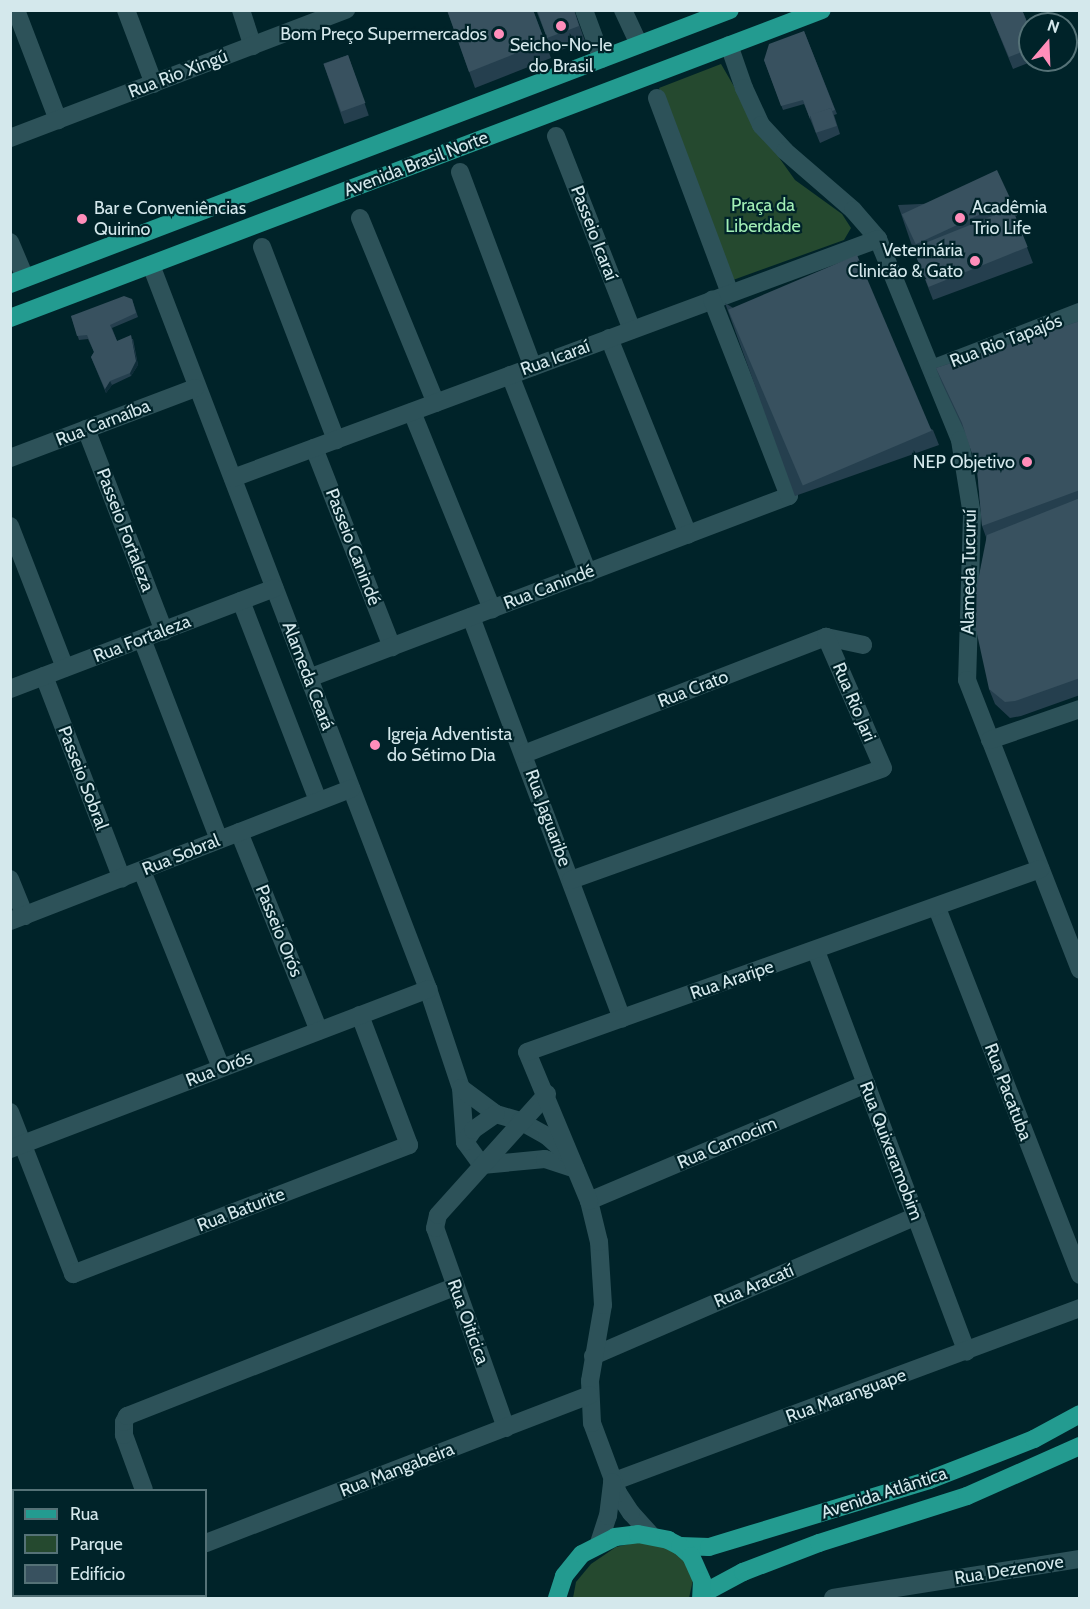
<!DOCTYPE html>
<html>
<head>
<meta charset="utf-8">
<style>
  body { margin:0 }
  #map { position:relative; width:1090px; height:1609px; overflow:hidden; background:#002329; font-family:Cabin,sans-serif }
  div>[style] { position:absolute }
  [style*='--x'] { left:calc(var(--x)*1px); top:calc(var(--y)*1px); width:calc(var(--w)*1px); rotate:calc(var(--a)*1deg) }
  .green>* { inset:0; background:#25492f }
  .minor>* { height:18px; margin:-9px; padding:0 9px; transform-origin:9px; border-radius:9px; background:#2d5259 }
  .major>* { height:18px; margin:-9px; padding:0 9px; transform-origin:9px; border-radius:9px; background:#239b90 }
  .wall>* { inset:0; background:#253f4e; transform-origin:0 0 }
  .shaded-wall>* { inset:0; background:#0e2c38 }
  .building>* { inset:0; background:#38515f; transform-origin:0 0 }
  .dots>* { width:16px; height:16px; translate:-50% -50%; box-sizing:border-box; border:3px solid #002329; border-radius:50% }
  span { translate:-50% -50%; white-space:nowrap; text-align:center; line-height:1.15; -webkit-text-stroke:4.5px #002329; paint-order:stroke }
  .poi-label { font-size:18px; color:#d4e8ec }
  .right { translate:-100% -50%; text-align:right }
  .left { translate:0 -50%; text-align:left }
  .street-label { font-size:18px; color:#d4e8ec }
  .park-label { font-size:18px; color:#a1eeb5 }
  .frame { position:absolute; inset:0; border:12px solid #d4e8ec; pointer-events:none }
  .legend { position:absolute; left:12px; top:1489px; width:195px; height:108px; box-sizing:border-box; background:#002329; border:2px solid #557277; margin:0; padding:8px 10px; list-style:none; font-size:18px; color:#d4e8ec }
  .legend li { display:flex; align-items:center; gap:12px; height:30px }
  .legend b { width:30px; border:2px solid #557277 }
  .north { position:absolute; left:1018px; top:12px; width:60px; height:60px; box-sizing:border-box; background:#002329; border:2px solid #557277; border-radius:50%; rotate:19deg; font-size:16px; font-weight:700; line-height:24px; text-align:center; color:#d4e8ec }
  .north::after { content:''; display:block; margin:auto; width:21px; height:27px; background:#ff8eba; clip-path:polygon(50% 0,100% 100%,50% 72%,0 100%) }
</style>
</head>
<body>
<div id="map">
  <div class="green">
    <i style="clip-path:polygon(721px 64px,760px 131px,795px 180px,842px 214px,851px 228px,844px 240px,733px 280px,659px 88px)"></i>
    <i style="clip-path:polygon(638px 1542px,665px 1547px,686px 1560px,693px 1580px,689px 1598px,573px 1598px,576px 1582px,591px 1564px,616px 1547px)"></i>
  </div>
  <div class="minor">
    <i style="--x:16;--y:10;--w:118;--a:69.1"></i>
    <i style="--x:126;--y:10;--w:79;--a:69.3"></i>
    <i style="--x:241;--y:10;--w:38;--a:72"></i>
    <i style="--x:584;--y:10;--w:52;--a:69.8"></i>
    <i style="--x:623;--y:10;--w:38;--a:65"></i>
    <i style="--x:729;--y:45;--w:46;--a:70.8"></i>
    <i style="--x:744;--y:88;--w:41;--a:65.3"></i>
    <i style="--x:761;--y:125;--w:35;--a:47"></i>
    <i style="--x:785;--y:151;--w:90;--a:40.9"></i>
    <i style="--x:853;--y:210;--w:38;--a:49"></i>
    <i style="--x:878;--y:239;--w:217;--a:67.8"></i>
    <i style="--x:960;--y:440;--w:76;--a:80.9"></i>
    <i style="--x:972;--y:515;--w:165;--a:91.7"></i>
    <i style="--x:967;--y:680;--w:311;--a:68.7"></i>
    <i style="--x:657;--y:98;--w:208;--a:69.5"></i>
    <i style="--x:556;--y:136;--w:208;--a:68.6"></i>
    <i style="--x:10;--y:138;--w:360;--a:-20.9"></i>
    <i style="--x:460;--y:172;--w:208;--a:69.5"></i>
    <i style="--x:360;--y:218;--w:200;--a:67.7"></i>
    <i style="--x:10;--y:242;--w:39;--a:67"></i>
    <i style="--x:262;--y:247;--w:207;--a:69"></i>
    <i style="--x:151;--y:265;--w:775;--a:69.06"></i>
    <i style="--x:428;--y:989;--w:104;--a:71.6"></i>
    <i style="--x:461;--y:1088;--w:54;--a:85.8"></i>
    <i style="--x:465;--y:1142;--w:29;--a:54"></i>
    <i style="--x:482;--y:1165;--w:63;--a:-5.4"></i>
    <i style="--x:545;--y:1159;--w:32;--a:18"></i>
    <i style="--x:609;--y:338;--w:212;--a:68.1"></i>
    <i style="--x:932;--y:369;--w:159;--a:-21.1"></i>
    <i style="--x:510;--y:375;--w:213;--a:68.5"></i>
    <i style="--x:412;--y:412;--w:213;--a:67.9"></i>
    <i style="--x:86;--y:429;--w:217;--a:68.9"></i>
    <i style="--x:314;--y:448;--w:214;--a:68.6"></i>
    <i style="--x:10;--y:458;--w:198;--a:-20.7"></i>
    <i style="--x:233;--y:478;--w:688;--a:-20.33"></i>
    <i style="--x:10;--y:526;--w:152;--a:68.8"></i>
    <i style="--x:241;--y:601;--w:214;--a:68.9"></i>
    <i style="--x:471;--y:617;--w:429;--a:69.4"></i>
    <i style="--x:142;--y:639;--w:215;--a:69"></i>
    <i style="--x:44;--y:676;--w:217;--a:69"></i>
    <i style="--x:309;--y:678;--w:513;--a:-20.77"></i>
    <i style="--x:789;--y:496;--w:211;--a:-111.4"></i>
    <i style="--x:10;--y:689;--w:283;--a:-20.9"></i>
    <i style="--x:990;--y:740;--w:95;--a:-19"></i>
    <i style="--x:524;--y:754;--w:324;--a:-21.2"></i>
    <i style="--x:826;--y:637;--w:38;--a:12"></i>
    <i style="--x:239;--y:832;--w:214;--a:68.1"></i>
    <i style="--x:142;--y:871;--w:212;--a:68.1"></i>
    <i style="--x:10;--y:879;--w:40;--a:68"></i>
    <i style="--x:571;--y:880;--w:331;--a:-19.7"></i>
    <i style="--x:883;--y:768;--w:143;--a:-113.5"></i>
    <i style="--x:937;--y:908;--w:394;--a:68.7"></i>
    <i style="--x:10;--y:921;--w:366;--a:-21.2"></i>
    <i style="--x:816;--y:951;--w:428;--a:69.4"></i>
    <i style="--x:461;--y:1088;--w:44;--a:36.6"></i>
    <i style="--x:496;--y:1114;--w:25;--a:16"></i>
    <i style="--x:520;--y:1121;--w:31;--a:29"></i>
    <i style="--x:547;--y:1136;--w:27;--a:42"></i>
    <i style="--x:10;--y:1112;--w:174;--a:68.7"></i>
    <i style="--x:73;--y:1274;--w:360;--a:-21"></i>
    <i style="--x:409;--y:1145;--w:139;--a:-110.7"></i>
    <i style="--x:465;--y:1142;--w:14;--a:-56"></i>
    <i style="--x:473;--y:1130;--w:28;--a:-35"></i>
    <i style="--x:10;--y:1149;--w:448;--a:-20.9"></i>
    <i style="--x:589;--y:1201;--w:301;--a:-22.9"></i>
    <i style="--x:593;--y:1356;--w:352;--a:-23.4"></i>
    <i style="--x:506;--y:1428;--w:212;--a:-109.5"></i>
    <i style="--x:435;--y:1228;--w:13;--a:-77"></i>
    <i style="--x:438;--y:1215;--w:163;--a:-48"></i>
    <i style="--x:612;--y:1482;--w:499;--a:-20.4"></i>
    <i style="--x:144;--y:1490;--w:59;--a:-110"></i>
    <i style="--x:124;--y:1435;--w:13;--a:-90"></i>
    <i style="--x:124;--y:1422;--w:7;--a:-63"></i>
    <i style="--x:127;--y:1416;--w:352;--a:-21.5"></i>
    <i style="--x:652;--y:1536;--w:31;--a:-132"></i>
    <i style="--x:631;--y:1513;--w:24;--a:-123"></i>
    <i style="--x:618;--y:1493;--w:75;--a:-110.4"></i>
    <i style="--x:592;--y:1423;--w:42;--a:-92.7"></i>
    <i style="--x:590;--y:1381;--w:77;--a:-80.3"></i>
    <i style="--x:603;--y:1305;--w:63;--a:-93.6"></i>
    <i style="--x:599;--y:1242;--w:42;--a:-103.7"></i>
    <i style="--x:589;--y:1201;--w:161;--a:-112.6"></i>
    <i style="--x:527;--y:1052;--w:545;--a:-19.63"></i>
    <i style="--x:206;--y:1543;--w:411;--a:-21.1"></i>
    <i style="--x:599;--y:1543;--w:28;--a:-72"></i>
    <i style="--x:608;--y:1516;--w:34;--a:-83"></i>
    <i style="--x:833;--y:1598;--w:250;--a:-9"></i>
  </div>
  <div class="major">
    <i style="--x:10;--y:284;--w:770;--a:-20.83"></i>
    <i style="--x:10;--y:318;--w:868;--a:-20.77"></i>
    <i style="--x:680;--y:1546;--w:29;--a:2"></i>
    <i style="--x:709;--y:1547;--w:230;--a:-16.9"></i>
    <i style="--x:929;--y:1480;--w:113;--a:-21.3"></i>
    <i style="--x:1034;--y:1439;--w:52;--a:-28.5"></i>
    <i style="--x:702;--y:1594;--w:47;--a:-28.2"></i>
    <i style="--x:743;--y:1572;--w:81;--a:-20.9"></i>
    <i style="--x:819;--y:1543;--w:155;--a:-17.6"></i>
    <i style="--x:967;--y:1496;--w:124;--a:-23.9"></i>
    <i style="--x:557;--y:1598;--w:23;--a:-72"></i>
    <i style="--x:564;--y:1576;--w:28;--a:-51"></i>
    <i style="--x:582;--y:1554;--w:37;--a:-27"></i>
    <i style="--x:615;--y:1537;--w:23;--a:-7"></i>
    <i style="--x:638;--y:1534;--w:31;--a:11"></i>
    <i style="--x:668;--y:1540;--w:13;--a:27"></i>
    <i style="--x:680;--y:1546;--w:15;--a:42"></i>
    <i style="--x:691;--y:1556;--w:27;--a:66"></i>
    <i style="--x:702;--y:1581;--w:17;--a:93"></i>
  </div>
  <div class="wall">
    <i style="clip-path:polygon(447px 10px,533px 10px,551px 58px,475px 88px)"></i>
    <i style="clip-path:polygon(536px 10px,574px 10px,585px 41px,553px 53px)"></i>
    <i style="clip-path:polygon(989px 10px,1022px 10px,1030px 29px,1030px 60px,1036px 60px,1013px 69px)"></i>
    <i style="clip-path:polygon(804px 31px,837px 114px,834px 115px,840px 134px,820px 143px,804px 104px,783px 110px,764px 60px)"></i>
    <i style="left:348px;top:55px;width:64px;height:26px;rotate:71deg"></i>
    <i style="clip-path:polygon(1011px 200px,1017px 216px,1015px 216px,1033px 263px,933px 300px,911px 243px,898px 205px)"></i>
    <i style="clip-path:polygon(132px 299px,138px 317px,112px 328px,117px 341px,133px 339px,138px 365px,131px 376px,112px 385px,106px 393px,91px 357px,94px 352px,88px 339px,79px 340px,71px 316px)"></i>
    <i style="clip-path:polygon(725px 303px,933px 430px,939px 445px,795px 496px)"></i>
    <i style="clip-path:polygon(1080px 321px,1080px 695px,1021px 716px,1010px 718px,995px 704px,989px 689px,986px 537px,982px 526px,977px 469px,966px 434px,942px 383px,936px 368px)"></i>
  </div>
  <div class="shaded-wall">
    <i style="clip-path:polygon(131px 335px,138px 365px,131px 376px,130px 373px)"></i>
    <i style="clip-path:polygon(110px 381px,112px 385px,106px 393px,105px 389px)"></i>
  </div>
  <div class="building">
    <i style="clip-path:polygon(447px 10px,533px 10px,545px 42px,469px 72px)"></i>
    <i style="clip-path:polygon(537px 10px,574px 10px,579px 26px,547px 38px)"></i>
    <i style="clip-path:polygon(989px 10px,1022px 10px,1030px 29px,1030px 49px,1009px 57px)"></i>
    <i style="clip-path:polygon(804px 31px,835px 110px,832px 111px,831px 108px,810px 116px,810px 119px,803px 100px,781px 106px,764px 60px,769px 44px)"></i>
    <i style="left:348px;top:55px;width:51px;height:26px;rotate:70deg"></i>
    <i style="left:831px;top:108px;width:19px;height:22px;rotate:72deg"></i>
    <i style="left:997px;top:170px;width:33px;height:105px;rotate:65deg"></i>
    <i style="left:1012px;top:208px;width:42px;height:107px;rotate:68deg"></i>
    <i style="left:857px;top:255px;width:191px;height:140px;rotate:67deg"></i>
    <i style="clip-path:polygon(124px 296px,132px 299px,136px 313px,110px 325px,117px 341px,131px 335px,136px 361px,130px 373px,110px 381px,105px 389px,91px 357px,94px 352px,87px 335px,77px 336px,71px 316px)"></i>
    <i style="clip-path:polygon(1080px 321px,1080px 490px,982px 526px,977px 469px,962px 423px,936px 368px)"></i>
    <i style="clip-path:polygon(1080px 498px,1080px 678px,1015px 701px,1005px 702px,989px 689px,972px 611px,987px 535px)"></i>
  </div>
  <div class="dots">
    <i style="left:561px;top:26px;background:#ff8eba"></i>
    <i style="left:499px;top:34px;background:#ff8eba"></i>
    <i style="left:960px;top:218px;background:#ff8eba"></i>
    <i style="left:82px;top:219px;background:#ff8eba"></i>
    <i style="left:975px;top:261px;background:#ff8eba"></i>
    <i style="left:1027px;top:462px;background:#ff8eba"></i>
    <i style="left:375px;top:745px;background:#ff8eba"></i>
  </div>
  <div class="poi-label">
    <span class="right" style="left:487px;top:34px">Bom Preço Supermercados</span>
    <span style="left:561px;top:56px">Seicho-No-Ie<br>do Brasil</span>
    <span class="left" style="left:972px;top:218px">Acadêmia<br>Trio Life</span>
    <span class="left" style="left:94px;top:219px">Bar e Conveniências<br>Quirino</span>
    <span class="right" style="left:963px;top:261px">Veterinária<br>Clinicão &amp; Gato</span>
    <span class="right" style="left:1015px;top:462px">NEP Objetivo</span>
    <span class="left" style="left:387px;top:745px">Igreja Adventista<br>do Sétimo Dia</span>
  </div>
  <div class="street-label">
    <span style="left:178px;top:74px;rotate:-21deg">Rua Rio Xingú</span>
    <span style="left:416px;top:164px;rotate:-21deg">Avenida Brasil Norte</span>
    <span style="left:594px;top:233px;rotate:69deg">Passeio Icaraí</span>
    <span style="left:1006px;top:341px;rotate:-21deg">Rua Rio Tapajós</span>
    <span style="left:555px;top:358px;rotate:-20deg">Rua Icaraí</span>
    <span style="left:103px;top:423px;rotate:-21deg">Rua Carnaíba</span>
    <span style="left:125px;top:530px;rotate:69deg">Passeio Fortaleza</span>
    <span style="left:353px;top:547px;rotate:69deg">Passeio Canindé</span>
    <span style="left:969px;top:572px;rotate:-89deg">Alameda Tucuruí</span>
    <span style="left:549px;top:587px;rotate:-21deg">Rua Canindé</span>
    <span style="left:142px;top:639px;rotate:-21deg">Rua Fortaleza</span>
    <span style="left:308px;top:676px;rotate:69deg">Alameda Ceará</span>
    <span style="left:693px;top:689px;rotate:-21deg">Rua Crato</span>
    <span style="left:854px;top:702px;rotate:67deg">Rua Rio Jari</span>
    <span style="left:83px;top:778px;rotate:69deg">Passeio Sobral</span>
    <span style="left:548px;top:818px;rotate:70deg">Rua Jaguaribe</span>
    <span style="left:181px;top:855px;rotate:-22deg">Rua Sobral</span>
    <span style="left:279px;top:931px;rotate:68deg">Passeio Orós</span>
    <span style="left:732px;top:980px;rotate:-19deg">Rua Araripe</span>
    <span style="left:219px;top:1069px;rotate:-21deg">Rua Orós</span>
    <span style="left:1008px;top:1092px;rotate:69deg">Rua Pacatuba</span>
    <span style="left:727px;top:1143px;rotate:-23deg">Rua Camocim</span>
    <span style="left:891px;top:1151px;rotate:69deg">Rua Quixeramobim</span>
    <span style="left:241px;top:1210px;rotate:-21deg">Rua Baturite</span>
    <span style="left:754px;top:1286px;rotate:-23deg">Rua Aracatí</span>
    <span style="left:468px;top:1322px;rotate:70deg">Rua Oiticica</span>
    <span style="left:846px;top:1396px;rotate:-20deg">Rua Maranguape</span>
    <span style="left:397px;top:1470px;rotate:-21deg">Rua Mangabeira</span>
    <span style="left:884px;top:1493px;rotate:-18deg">Avenida Atlântica</span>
    <span style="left:1009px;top:1570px;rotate:-9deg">Rua Dezenove</span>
  </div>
  <div class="park-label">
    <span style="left:763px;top:216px">Praça da<br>Liberdade</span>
  </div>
  <div class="frame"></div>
  <ul class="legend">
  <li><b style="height:8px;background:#239b90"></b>Rua</li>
  <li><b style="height:16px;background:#25492f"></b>Parque</li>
  <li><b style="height:16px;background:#38515f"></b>Edifício</li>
  </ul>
  <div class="north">N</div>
</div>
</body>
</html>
